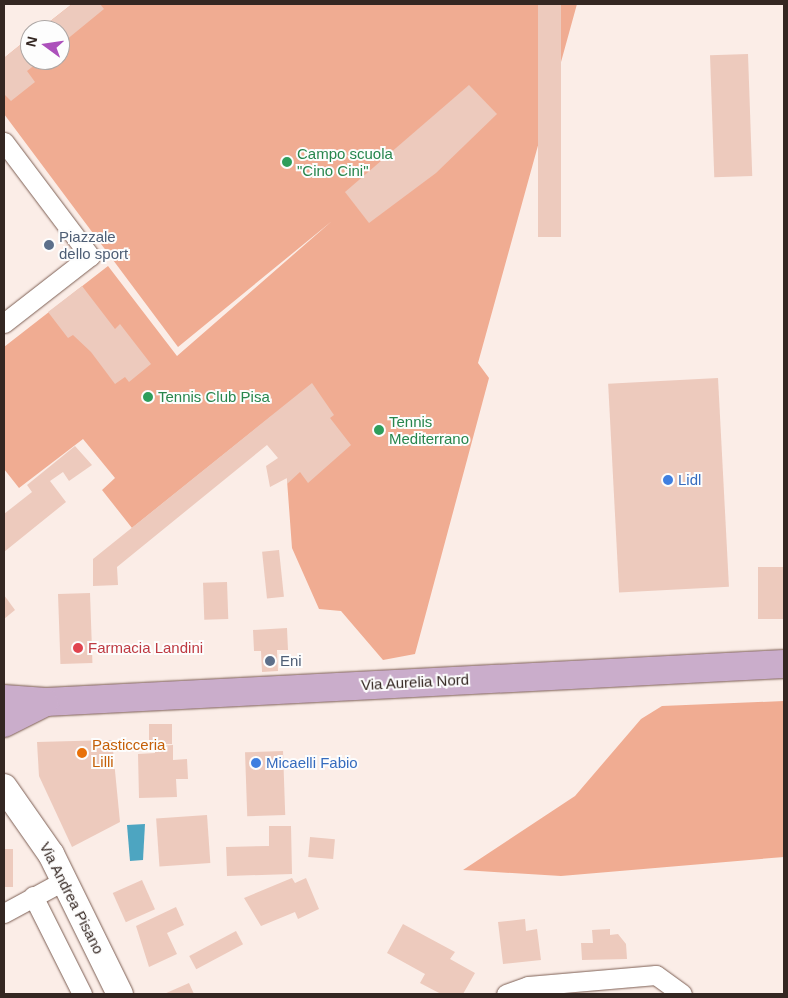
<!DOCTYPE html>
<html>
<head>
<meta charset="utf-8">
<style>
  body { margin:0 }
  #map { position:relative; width:788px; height:998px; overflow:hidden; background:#fbede7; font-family:Helvetica,sans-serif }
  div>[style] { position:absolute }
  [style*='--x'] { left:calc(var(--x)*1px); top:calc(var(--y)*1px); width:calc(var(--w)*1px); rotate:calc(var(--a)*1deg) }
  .green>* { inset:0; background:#f0ac92 }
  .water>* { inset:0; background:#4da5c1 }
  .building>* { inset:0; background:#edcabd; transform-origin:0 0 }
  .roads { filter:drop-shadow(0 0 1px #7d5f54) drop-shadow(0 0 1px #7d5f54) }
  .street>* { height:19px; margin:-9.5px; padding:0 9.5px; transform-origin:9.5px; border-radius:9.5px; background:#fff }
  .secondary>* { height:26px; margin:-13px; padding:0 13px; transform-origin:13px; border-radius:13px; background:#fff }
  .primary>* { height:28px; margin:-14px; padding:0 14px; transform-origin:14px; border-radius:14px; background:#caadcb }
  .dots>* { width:14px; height:14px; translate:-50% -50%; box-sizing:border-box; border:2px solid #fdfdfd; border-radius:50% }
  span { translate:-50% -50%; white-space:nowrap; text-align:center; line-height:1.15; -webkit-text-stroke:4px #fdfdfd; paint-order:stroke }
  .leisure-label { font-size:15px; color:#27864d }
  .left { translate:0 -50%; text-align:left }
  .service-label { font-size:15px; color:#4e5e75 }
  .shop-label { font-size:15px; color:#366cbe }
  .health-label { font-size:15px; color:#be3a42 }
  .street-label { font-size:15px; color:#342722 }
  .food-label { font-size:15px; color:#c56008 }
  .frame { position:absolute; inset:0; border:5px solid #342722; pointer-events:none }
  .north { position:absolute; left:20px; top:20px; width:50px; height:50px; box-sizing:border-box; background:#fdfdfd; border:1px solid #ada7a5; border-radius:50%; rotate:284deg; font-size:14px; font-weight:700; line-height:20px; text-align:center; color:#342722 }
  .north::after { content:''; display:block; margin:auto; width:18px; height:22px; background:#ac50bb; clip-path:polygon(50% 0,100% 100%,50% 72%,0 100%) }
</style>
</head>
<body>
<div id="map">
  <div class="green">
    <i style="clip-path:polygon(72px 4px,577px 4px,478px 363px,489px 378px,415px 654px,383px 660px,341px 611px,319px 609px,292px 548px,285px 453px,273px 415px,132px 528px,102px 490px,115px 478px,83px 439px,19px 488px,4px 469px,4px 347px,108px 266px,177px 356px,332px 221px,178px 347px,4px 114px,4px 58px,30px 37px,30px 60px,60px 60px,60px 30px,39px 30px)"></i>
    <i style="clip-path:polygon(784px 701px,784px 857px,561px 876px,463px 870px,575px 796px,641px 719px,662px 706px)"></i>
  </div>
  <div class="water">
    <i style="clip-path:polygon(145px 824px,143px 860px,130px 861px,127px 825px)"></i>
  </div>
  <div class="building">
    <i style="clip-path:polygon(72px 4px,100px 4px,104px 9px,60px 45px,60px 30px,39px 30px)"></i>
    <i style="left:538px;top:4px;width:23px;height:233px"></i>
    <i style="clip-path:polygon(30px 37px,30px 60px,41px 60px,27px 71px,35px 82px,11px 101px,4px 94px,4px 58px)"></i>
    <i style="left:748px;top:54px;width:122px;height:38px;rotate:88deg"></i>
    <i style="clip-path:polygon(469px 85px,497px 114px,436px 173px,369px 223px,345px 192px)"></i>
    <i style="clip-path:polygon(82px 286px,115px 329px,120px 324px,151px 364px,129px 382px,125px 377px,115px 384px,91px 352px,73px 335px,68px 338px,48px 312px)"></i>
    <i style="left:718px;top:378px;width:209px;height:110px;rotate:87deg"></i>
    <i style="clip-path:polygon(312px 383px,334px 415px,330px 418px,351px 445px,308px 483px,300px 472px,287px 484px,287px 478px,270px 487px,266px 466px,278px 458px,267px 445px,117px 567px,118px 585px,93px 586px,93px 559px)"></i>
    <i style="clip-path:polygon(75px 446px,92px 465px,69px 481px,63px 472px,50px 481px,66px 502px,4px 552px,4px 514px,32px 492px,27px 485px)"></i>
    <i style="left:279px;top:550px;width:47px;height:17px;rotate:84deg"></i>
    <i style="left:784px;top:567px;width:52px;height:26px;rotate:90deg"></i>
    <i style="left:227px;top:582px;width:37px;height:24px;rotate:88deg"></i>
    <i style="left:90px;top:593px;width:70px;height:32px;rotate:88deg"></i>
    <i style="clip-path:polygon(4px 595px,15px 610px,4px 619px)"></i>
    <i style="clip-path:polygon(287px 628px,288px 650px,277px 650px,278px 671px,262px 672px,261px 651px,254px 651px,253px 630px)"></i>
    <i style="left:172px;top:724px;width:20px;height:23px;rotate:90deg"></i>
    <i style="clip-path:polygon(112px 740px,120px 822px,72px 847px,39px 776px,37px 742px)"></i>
    <i style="clip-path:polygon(173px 745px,173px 760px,187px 759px,188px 779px,176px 779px,177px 797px,139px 798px,138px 754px,155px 753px,155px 746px)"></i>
    <i style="left:283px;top:751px;width:64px;height:38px;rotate:88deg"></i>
    <i style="left:207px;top:815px;width:48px;height:51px;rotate:86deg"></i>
    <i style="clip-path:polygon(269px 826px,291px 826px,292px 874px,227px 876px,226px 847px,269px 846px)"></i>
    <i style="left:310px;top:837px;width:25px;height:20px;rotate:5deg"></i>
    <i style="left:4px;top:849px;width:9px;height:38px"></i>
    <i style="clip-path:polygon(292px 878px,295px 883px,306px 878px,319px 909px,298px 919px,295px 912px,261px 926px,244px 898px)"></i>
    <i style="left:142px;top:880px;width:32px;height:32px;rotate:66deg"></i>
    <i style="clip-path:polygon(176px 907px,184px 925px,167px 933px,177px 954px,149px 967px,136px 926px)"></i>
    <i style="clip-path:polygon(525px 919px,526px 931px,537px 929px,541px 960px,503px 964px,498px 922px)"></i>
    <i style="clip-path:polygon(403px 924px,455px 952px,450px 959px,475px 973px,463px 994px,441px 994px,420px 983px,425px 974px,387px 953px)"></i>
    <i style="clip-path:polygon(610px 929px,610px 935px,618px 934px,626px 944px,627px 959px,582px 960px,581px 943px,593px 943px,592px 930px)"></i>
    <i style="left:236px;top:931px;width:15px;height:53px;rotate:62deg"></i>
    <i style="clip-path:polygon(189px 983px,194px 994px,164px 994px)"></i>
  </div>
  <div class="roads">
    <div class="street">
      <i style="--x:4;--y:142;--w:143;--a:53"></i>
      <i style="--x:90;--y:256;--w:109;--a:142.1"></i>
      <i style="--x:33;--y:896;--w:110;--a:63.4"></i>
      <i style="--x:4;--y:913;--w:69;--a:-28.4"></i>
      <i style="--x:506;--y:994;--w:23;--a:-20"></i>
      <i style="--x:528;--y:986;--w:128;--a:-4.9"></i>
      <i style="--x:656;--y:975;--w:32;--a:36"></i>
    </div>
    <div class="secondary">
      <i style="--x:4;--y:787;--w:82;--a:55"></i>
      <i style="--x:51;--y:854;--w:156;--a:63.8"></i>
    </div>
    <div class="primary">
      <i style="--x:4;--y:699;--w:42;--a:4.1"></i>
      <i style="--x:46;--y:702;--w:739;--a:-2.95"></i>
      <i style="--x:4;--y:723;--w:45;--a:-26.6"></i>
    </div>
  </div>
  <div class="dots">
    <i style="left:287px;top:162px;background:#2e9e5b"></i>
    <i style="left:49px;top:245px;background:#5c6f8a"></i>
    <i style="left:148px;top:397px;background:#2e9e5b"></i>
    <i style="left:379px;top:430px;background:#2e9e5b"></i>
    <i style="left:668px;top:480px;background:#3f7fe0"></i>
    <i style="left:78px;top:648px;background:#e0444e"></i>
    <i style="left:270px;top:661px;background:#5c6f8a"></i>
    <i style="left:82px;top:753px;background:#e8710a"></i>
    <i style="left:256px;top:763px;background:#3f7fe0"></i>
  </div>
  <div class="leisure-label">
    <span class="left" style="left:297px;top:162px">Campo scuola<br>"Cino Cini"</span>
    <span class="left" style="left:158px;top:397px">Tennis Club Pisa</span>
    <span class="left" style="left:389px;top:430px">Tennis<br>Mediterrano</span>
  </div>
  <div class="service-label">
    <span class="left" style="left:59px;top:245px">Piazzale<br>dello sport</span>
    <span class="left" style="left:280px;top:661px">Eni</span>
  </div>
  <div class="shop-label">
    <span class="left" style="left:678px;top:480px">Lidl</span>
    <span class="left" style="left:266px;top:763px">Micaelli Fabio</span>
  </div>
  <div class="health-label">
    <span class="left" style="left:88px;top:648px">Farmacia Landini</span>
  </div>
  <div class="street-label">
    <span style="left:415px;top:682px;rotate:-3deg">Via Aurelia Nord</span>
    <span style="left:72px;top:898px;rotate:63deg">Via Andrea Pisano</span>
  </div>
  <div class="food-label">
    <span class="left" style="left:92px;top:753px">Pasticceria<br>Lilli</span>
  </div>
  <div class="frame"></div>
  <div class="north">N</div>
</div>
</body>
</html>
